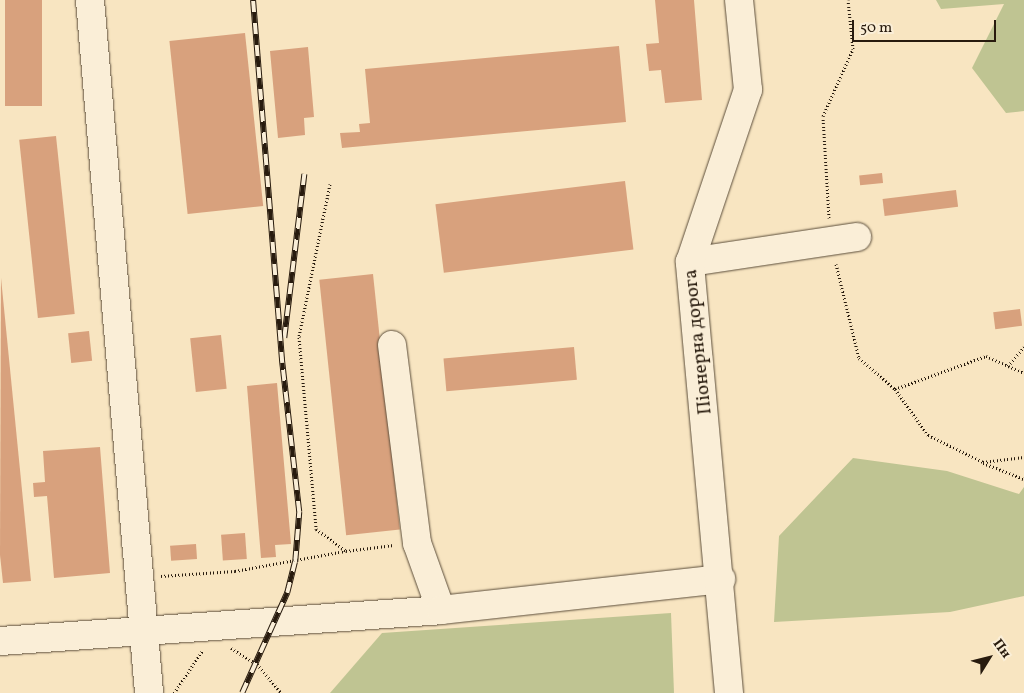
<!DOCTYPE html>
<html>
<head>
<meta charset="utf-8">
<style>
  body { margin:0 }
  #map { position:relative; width:1024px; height:693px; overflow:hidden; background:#f8e5c1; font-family:Vollkorn,serif }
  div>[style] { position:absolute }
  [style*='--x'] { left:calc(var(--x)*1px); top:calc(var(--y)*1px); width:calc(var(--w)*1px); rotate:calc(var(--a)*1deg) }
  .green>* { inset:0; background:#bfc492 }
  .building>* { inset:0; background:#d8a17d; transform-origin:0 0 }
  .path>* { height:3px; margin-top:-1.5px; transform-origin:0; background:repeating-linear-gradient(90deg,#281b0e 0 1px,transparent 0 3.5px) }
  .roads { filter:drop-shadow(0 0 1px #5c4e3b) drop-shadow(0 0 1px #5c4e3b) }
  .minor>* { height:28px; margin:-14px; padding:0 14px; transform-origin:14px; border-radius:14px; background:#faeed7 }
  .rail>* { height:5.5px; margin-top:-2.75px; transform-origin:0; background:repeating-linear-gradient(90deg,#faeed7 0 11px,#281b0e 0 22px); box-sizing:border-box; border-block:1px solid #281b0e }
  span { translate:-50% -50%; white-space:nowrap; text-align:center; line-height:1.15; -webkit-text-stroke:4.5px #faeed7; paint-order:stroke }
  .street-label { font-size:19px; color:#281b0e }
  .north { position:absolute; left:964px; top:633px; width:50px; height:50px; -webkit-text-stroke:4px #faeed7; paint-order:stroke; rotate:54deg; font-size:14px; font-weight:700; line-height:20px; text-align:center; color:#281b0e }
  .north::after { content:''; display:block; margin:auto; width:18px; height:22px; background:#281b0e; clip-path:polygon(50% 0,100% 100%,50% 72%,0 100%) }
  .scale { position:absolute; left:852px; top:20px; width:144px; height:22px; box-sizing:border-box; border:2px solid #281b0e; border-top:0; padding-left:6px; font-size:15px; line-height:18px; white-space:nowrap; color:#281b0e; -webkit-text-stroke:4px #faeed7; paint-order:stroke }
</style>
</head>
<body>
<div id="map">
  <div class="green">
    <i style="clip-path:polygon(936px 0,1024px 0,1024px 111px,1006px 113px,972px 68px,1004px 4px,941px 9px)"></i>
    <i style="clip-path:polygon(853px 458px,947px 471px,1019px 494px,1024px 487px,1024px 596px,950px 612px,774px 622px,779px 536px)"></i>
    <i style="clip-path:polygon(671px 613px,674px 693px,330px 693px,382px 633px)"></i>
  </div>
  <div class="building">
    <i style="left:5px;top:0;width:37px;height:106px"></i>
    <i style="clip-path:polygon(655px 0,694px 0,702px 100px,665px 103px,661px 70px,649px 71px,646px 44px,659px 43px)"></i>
    <i style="left:245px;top:33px;width:174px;height:76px;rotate:84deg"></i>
    <i style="clip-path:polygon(619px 46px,626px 122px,342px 148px,340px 133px,360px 132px,359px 124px,370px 123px,365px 69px)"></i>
    <i style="clip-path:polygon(308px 47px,314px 117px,304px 118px,305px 135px,278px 138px,270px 51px)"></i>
    <i style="left:56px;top:136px;width:179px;height:37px;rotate:84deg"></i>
    <i style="left:882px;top:173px;width:10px;height:23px;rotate:84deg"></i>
    <i style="left:625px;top:181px;width:69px;height:191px;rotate:83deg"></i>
    <i style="left:956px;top:190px;width:17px;height:74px;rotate:83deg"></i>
    <i style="left:373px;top:274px;width:257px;height:54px;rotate:84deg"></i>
    <i style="clip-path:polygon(1px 278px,31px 581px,3px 583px,0 555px)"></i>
    <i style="left:1020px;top:309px;width:17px;height:27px;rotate:83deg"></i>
    <i style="left:89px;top:331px;width:30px;height:21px;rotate:84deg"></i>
    <i style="left:221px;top:335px;width:54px;height:31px;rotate:84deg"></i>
    <i style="left:574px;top:347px;width:33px;height:131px;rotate:85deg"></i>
    <i style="clip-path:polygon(277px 383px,291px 544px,275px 545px,276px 557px,261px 558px,247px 386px)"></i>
    <i style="clip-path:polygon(100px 447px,110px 573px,54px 578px,47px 496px,34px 497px,33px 483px,45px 482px,43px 451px)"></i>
    <i style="left:245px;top:533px;width:26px;height:24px;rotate:86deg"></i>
    <i style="left:196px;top:544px;width:15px;height:26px;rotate:86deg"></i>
  </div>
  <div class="path">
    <i style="--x:330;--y:184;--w:156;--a:101.5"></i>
    <i style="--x:299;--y:337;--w:193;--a:84.9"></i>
    <i style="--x:316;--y:529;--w:37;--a:36"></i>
    <i style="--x:346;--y:551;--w:48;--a:-7.1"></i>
    <i style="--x:829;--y:218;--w:102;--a:-93.4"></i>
    <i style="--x:823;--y:116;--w:73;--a:-65.9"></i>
    <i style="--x:853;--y:49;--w:49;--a:-95.8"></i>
    <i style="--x:836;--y:264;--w:97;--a:76.3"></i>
    <i style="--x:859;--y:358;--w:48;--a:40.7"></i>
    <i style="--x:895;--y:389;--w:57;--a:54.3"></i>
    <i style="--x:928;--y:435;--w:61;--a:26.1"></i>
    <i style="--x:983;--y:462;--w:41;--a:-7"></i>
    <i style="--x:1008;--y:366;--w:25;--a:-50"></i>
    <i style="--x:895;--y:389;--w:97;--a:-19.9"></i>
    <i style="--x:986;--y:356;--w:42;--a:24.1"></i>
    <i style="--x:983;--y:463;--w:44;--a:21.3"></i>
    <i style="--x:161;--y:576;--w:74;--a:-3.9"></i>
    <i style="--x:235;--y:571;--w:112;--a:-10.3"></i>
    <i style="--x:285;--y:598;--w:37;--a:-74"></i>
    <i style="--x:231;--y:648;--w:31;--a:32"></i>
    <i style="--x:257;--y:664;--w:38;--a:50"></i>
    <i style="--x:174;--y:693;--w:52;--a:-56"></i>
  </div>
  <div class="roads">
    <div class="minor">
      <i style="--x:90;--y:0;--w:696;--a:85.13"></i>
      <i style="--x:690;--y:262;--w:169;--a:-8.5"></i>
      <i style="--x:392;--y:345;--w:200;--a:82.8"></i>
      <i style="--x:417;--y:543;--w:71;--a:70.3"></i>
      <i style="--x:0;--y:641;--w:442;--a:-4"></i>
      <i style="--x:441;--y:610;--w:282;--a:-6.3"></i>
      <i style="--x:729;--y:693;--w:433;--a:-95.2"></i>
      <i style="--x:690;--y:262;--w:182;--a:-71.4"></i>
      <i style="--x:748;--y:90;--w:90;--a:-95.7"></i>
    </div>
  </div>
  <div class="rail">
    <i style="--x:284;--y:338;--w:165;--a:-83"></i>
    <i style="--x:242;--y:693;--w:110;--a:-65.8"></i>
    <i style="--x:287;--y:593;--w:32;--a:-76"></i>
    <i style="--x:295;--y:562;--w:50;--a:-85.4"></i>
    <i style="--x:299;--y:512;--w:150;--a:-96.5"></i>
    <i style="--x:282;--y:363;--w:364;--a:-94.6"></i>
  </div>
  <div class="street-label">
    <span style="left:699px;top:342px;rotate:-96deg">Піонерна дорога</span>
  </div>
  <div class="north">Пн</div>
  <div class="scale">50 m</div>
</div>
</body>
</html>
